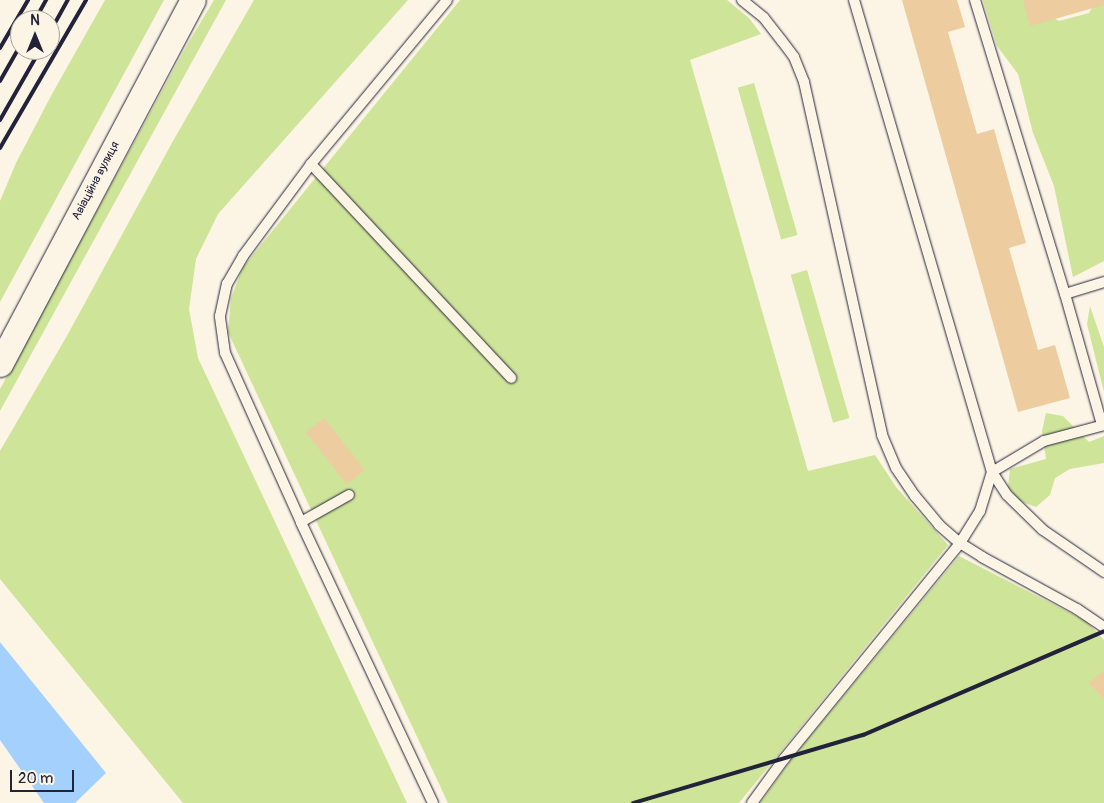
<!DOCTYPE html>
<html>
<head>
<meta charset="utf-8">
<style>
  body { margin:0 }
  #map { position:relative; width:1104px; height:803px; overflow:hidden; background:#fcf5e5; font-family:Pangolin,sans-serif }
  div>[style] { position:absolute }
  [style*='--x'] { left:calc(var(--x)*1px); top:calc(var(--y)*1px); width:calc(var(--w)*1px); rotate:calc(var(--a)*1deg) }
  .green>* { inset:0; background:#cde499; transform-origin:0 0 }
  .water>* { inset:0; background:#a4d0fe }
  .building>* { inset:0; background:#edcd9f; transform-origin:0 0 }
  .roads { filter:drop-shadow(0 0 1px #22223b) drop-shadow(0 0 1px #22223b) }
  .service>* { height:10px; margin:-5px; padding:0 5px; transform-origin:5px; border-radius:5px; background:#fcf5e5 }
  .tertiary>* { height:25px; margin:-12.5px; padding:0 12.5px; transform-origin:12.5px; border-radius:12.5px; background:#fcf5e5 }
  .rail>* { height:4px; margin:-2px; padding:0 2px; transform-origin:2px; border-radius:2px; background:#22223b }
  span { translate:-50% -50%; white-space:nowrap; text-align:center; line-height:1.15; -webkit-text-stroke:4.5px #fcf5e5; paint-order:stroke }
  .street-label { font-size:12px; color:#22223b }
  .north { position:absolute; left:10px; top:10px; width:50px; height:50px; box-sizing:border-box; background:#fcf5e5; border:1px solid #a5a1a1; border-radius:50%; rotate:0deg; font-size:14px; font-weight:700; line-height:20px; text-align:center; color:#22223b }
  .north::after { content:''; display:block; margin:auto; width:18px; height:22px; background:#22223b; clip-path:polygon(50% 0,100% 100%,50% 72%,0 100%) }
  .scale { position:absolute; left:10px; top:770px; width:64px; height:22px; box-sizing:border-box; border:2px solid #22223b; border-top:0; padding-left:6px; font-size:15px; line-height:18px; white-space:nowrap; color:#22223b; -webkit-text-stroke:4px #fcf5e5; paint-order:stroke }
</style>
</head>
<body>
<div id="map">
  <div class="green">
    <i style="clip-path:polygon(105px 0,164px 0,0 302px,0 201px,16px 163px,52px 94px)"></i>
    <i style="clip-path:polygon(214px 0,226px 0,0 411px,0 389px,187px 45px)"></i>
    <i style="clip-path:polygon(254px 0,408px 0,218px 214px,196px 259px,189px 309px,198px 358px,407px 803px,183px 803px,0 579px,0 451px,68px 334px,173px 141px)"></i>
    <i style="clip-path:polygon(460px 0,727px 0,749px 18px,761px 34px,690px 60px,808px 471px,875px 455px,896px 487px,948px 545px,739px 803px,448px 803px,228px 332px,231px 298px,243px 267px)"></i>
    <i style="clip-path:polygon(983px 0,1030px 0,1033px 5px,1059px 21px,1089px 13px,1096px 0,1104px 0,1104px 261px,1073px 277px,1054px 186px,1033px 133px,1018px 74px,997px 46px)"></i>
    <i style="left:754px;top:83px;width:158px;height:17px;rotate:74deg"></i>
    <i style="left:807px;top:270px;width:154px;height:17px;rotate:74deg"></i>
    <i style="clip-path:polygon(1090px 306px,1104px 347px,1104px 392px,1087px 324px)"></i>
    <i style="clip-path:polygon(1046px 413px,1063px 416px,1089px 442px,1104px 436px,1104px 463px,1070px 469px,1055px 478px,1050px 495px,1036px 507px,1019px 501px,1008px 487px,1010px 469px,1046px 459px,1042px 431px)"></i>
    <i style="clip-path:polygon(959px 556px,1086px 621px,1104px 640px,1104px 803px,760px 803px,793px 757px)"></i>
  </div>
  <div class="water">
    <i style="clip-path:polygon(0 642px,106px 773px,75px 803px,44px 803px,0 740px)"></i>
  </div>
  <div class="building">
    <i style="clip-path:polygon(902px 0,957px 0,965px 27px,948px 32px,977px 134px,994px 129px,1026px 243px,1009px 248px,1038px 350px,1055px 345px,1070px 398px,1018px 412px)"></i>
    <i style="clip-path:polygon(1023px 0,1104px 0,1104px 5px,1030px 26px)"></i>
    <i style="left:324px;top:418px;width:66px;height:23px;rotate:52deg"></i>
    <i style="clip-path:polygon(1103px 671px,1104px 672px,1104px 699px,1089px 683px)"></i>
  </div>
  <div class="roads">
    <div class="service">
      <i style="--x:742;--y:0;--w:28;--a:39"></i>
      <i style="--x:764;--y:18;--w:29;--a:52"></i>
      <i style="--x:782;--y:41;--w:20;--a:53"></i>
      <i style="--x:794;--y:57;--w:27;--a:68"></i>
      <i style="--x:804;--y:82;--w:362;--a:77.5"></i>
      <i style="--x:882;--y:435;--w:36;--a:67"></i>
      <i style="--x:896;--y:468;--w:34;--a:56"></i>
      <i style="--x:915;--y:496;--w:38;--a:50"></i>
      <i style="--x:939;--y:525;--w:28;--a:41"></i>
      <i style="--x:960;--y:543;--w:26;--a:32"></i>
      <i style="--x:982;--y:557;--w:108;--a:28.7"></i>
      <i style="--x:1077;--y:609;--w:32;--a:34"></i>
      <i style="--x:854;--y:0;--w:492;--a:73.7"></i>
      <i style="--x:992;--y:472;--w:27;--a:57"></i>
      <i style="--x:1007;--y:495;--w:50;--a:44.2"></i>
      <i style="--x:1043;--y:530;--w:74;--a:34.5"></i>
      <i style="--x:975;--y:0;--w:307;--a:73"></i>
      <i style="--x:1065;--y:294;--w:136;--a:74.2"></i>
      <i style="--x:311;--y:164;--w:293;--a:46.9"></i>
      <i style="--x:1065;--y:294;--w:41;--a:-17.1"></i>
      <i style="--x:301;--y:522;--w:55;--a:-29.4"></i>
      <i style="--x:433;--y:803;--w:310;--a:-115.2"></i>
      <i style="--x:301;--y:522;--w:185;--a:-114.2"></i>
      <i style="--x:225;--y:353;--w:37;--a:-98"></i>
      <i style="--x:220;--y:316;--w:33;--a:-78"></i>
      <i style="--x:227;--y:284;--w:32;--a:-60"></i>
      <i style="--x:243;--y:256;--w:114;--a:-53.5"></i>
      <i style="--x:311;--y:164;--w:213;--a:-50.3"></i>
      <i style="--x:752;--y:803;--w:54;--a:-54"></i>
      <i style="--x:784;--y:759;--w:279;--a:-50.8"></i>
      <i style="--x:960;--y:543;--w:38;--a:-58"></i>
      <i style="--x:980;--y:511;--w:41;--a:-72.9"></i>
      <i style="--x:992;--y:472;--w:61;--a:-30.8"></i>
      <i style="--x:1044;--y:441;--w:62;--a:-14.9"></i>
    </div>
    <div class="tertiary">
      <i style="--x:0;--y:364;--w:412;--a:-62.1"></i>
    </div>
  </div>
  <div class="rail">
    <i style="--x:35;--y:20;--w:23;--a:-61"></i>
    <i style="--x:50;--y:32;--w:37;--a:-61"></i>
    <i style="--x:0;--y:48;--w:56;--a:-59.7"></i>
    <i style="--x:0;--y:81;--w:40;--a:-60.3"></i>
    <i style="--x:0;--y:120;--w:81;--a:-60.3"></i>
    <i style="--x:0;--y:148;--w:171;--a:-59.8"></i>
    <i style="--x:633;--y:803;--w:240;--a:-16.5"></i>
    <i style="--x:863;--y:735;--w:262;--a:-23.3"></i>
  </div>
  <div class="street-label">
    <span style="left:96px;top:181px;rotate:-62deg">Авіаційна вулиця</span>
  </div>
  <div class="north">N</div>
  <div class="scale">20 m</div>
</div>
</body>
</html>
